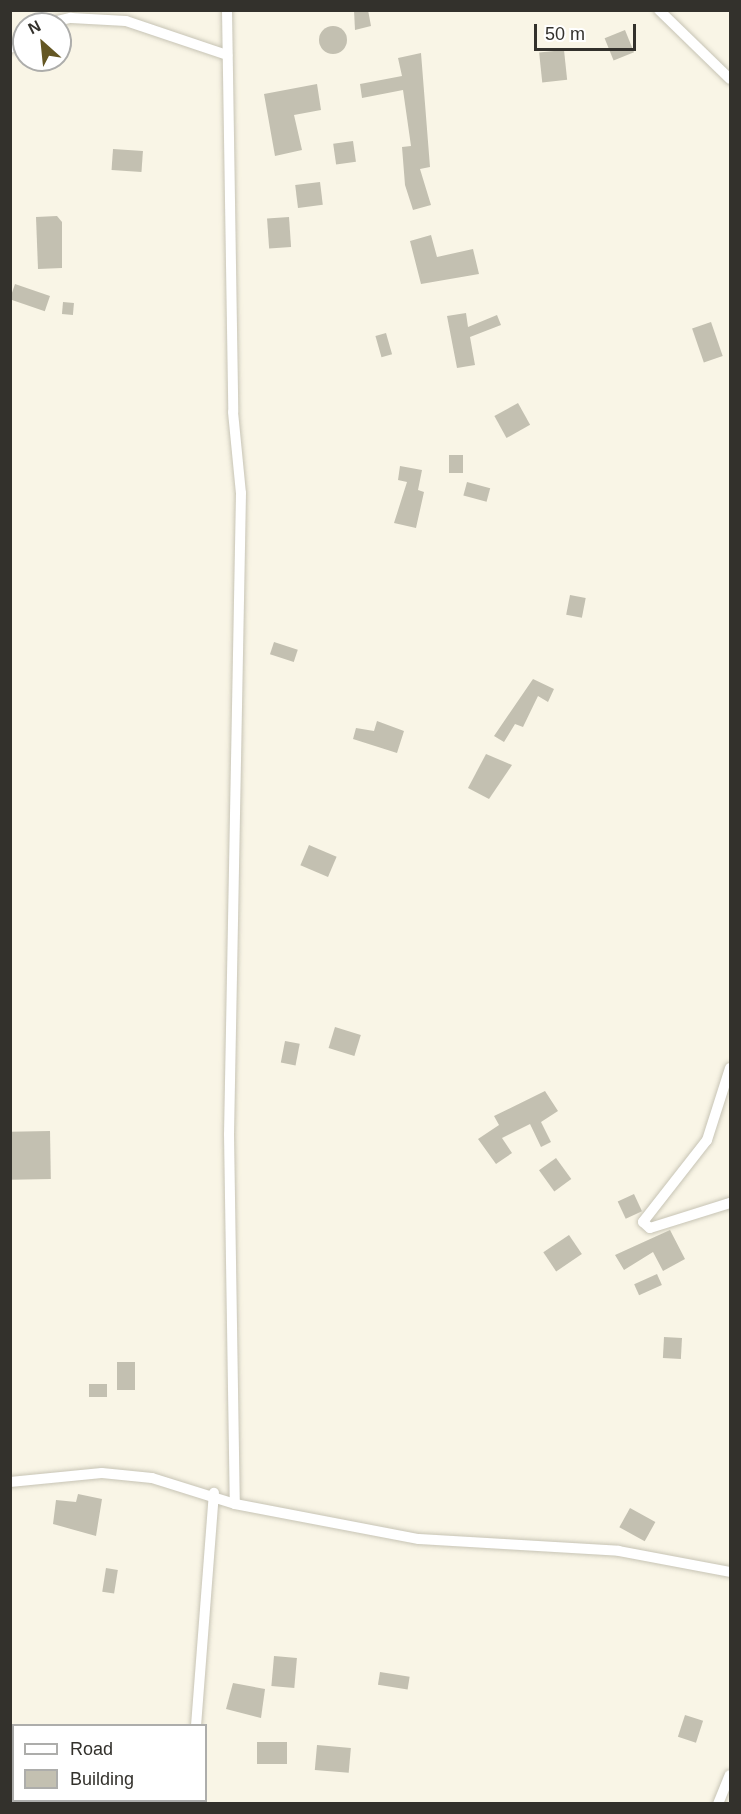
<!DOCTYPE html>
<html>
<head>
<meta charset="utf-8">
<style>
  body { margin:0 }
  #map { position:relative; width:741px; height:1814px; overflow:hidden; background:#f9f5e6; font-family:Helvetica,sans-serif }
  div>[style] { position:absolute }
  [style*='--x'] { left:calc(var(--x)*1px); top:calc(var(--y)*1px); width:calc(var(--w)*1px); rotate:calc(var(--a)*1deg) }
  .building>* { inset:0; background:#c3c0b1; transform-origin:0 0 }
  .round { border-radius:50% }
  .roads { filter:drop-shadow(0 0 2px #c7c4b5) drop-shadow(0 0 2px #c7c4b5) }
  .minor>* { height:10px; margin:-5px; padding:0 5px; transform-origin:5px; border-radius:5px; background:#fff }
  span { translate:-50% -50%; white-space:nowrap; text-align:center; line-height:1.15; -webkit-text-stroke:4.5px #fff; paint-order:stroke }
  .frame { position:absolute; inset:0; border:12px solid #33312c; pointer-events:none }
  .legend { position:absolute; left:12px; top:1724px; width:195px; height:78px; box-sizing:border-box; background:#fff; border:2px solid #adadab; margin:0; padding:8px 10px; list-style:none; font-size:18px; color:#33312c }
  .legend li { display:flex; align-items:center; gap:12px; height:30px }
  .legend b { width:30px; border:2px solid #adadab }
  .north { position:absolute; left:12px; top:12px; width:60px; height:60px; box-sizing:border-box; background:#fff; border:2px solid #adadab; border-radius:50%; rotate:333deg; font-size:16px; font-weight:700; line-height:24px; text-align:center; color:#33312c }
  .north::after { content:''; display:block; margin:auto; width:21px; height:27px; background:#645724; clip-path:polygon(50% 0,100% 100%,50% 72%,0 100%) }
  .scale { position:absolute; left:534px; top:24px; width:102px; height:27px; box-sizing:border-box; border:3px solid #33312c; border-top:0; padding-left:8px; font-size:18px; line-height:21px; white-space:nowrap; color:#33312c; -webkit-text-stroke:4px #fff; paint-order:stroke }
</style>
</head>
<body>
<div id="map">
  <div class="building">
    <i style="clip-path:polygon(354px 10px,368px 10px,371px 26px,355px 30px)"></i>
    <i class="round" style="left:319px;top:26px;width:28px;height:28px"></i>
    <i style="left:625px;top:30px;width:24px;height:22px;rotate:68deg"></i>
    <i style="left:564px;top:50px;width:30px;height:25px;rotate:84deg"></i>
    <i style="clip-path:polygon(421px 53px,430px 167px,420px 169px,431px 205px,413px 210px,405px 185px,402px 147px,411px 146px,403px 90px,362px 98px,360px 84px,402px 76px,398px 58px)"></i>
    <i style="clip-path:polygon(317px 84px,321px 110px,294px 115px,302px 150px,275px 156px,264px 94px)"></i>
    <i style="left:353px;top:141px;width:21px;height:20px;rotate:82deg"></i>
    <i style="left:113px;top:149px;width:30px;height:21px;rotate:4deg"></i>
    <i style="left:320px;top:182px;width:23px;height:25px;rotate:83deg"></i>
    <i style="clip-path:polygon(57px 216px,62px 222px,62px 268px,38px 269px,36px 217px)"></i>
    <i style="left:289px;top:217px;width:30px;height:22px;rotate:86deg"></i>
    <i style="clip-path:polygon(431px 235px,437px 257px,473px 249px,479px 274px,421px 284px,410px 241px)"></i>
    <i style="left:15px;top:284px;width:37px;height:16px;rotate:19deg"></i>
    <i style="left:63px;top:302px;width:11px;height:12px;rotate:5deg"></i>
    <i style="clip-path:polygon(466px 313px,468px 327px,497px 315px,501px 325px,470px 337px,475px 365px,457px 368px,447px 316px)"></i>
    <i style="left:711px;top:322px;width:36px;height:20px;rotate:71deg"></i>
    <i style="left:386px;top:333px;width:22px;height:11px;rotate:74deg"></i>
    <i style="left:518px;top:403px;width:25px;height:27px;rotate:61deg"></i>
    <i style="left:449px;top:455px;width:14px;height:18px"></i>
    <i style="clip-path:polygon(400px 466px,422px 470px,418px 490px,424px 492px,416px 528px,394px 523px,407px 482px,398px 480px)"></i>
    <i style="left:467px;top:482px;width:24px;height:14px;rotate:15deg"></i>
    <i style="left:570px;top:595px;width:16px;height:20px;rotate:11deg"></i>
    <i style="left:274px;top:642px;width:25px;height:13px;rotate:18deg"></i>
    <i style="clip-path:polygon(533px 679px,554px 689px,548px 702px,538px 696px,523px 727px,515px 724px,504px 742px,494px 736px)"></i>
    <i style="clip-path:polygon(377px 721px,404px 731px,397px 753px,353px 739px,356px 728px,374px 731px)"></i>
    <i style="clip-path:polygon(486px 754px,512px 765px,489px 799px,468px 788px)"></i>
    <i style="left:309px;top:845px;width:30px;height:22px;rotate:23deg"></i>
    <i style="left:335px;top:1027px;width:27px;height:22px;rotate:17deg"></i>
    <i style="left:285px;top:1041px;width:15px;height:22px;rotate:11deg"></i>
    <i style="clip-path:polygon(545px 1091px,558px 1111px,541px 1122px,551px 1142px,541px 1147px,530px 1124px,502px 1138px,512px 1153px,496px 1164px,478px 1139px,499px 1125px,494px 1116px)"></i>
    <i style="left:50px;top:1131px;width:48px;height:40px;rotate:89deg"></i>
    <i style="left:556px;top:1158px;width:26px;height:21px;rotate:54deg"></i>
    <i style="left:634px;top:1194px;width:19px;height:18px;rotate:65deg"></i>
    <i style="clip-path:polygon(670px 1230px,685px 1259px,663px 1271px,653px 1252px,624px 1270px,615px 1255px)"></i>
    <i style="left:569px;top:1235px;width:23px;height:31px;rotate:56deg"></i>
    <i style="left:657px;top:1274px;width:12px;height:25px;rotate:66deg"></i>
    <i style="left:664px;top:1337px;width:18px;height:21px;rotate:3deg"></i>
    <i style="left:117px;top:1362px;width:18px;height:28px"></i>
    <i style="left:89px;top:1384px;width:18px;height:13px"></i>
    <i style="clip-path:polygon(78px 1494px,102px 1499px,96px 1536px,53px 1524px,56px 1500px,76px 1502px)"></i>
    <i style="left:630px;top:1508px;width:29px;height:22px;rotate:29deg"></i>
    <i style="left:106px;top:1568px;width:12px;height:24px;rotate:9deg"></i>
    <i style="left:274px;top:1656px;width:23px;height:30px;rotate:5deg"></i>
    <i style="left:380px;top:1672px;width:30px;height:13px;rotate:9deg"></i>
    <i style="clip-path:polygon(233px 1683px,265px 1689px,261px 1718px,226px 1709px)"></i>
    <i style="left:685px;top:1715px;width:19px;height:23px;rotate:18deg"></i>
    <i style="left:257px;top:1742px;width:30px;height:22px"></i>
    <i style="left:317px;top:1745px;width:34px;height:25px;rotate:5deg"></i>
  </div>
  <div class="roads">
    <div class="minor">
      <i style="--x:227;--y:10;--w:402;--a:89.1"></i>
      <i style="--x:233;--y:412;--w:81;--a:84.4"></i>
      <i style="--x:241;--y:493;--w:641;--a:91.07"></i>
      <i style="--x:229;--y:1134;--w:370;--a:89.1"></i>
      <i style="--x:659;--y:10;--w:99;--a:44.2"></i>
      <i style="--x:44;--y:24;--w:28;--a:-13"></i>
      <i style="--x:71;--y:18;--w:55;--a:3.1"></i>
      <i style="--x:126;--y:21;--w:107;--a:18.6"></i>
      <i style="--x:10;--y:48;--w:19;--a:-43"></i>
      <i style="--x:730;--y:1068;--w:76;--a:107.7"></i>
      <i style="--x:707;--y:1140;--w:104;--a:128"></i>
      <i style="--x:643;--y:1222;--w:9;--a:41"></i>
      <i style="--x:650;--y:1228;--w:84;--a:-17.4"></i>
      <i style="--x:10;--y:1482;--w:92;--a:-5.6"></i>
      <i style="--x:102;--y:1473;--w:50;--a:5.7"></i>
      <i style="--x:152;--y:1478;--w:87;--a:17.4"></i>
      <i style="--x:235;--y:1504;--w:187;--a:10.8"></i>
      <i style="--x:419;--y:1539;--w:200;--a:3.4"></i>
      <i style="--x:619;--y:1551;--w:113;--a:10.7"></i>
      <i style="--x:196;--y:1726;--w:234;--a:-85.6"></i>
      <i style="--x:188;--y:1804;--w:4;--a:-90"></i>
      <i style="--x:718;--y:1804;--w:31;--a:-68"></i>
    </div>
  </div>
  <div class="frame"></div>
  <ul class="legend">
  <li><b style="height:8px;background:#fff"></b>Road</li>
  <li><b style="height:16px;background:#c3c0b1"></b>Building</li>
  </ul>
  <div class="north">N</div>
  <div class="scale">50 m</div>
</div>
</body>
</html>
